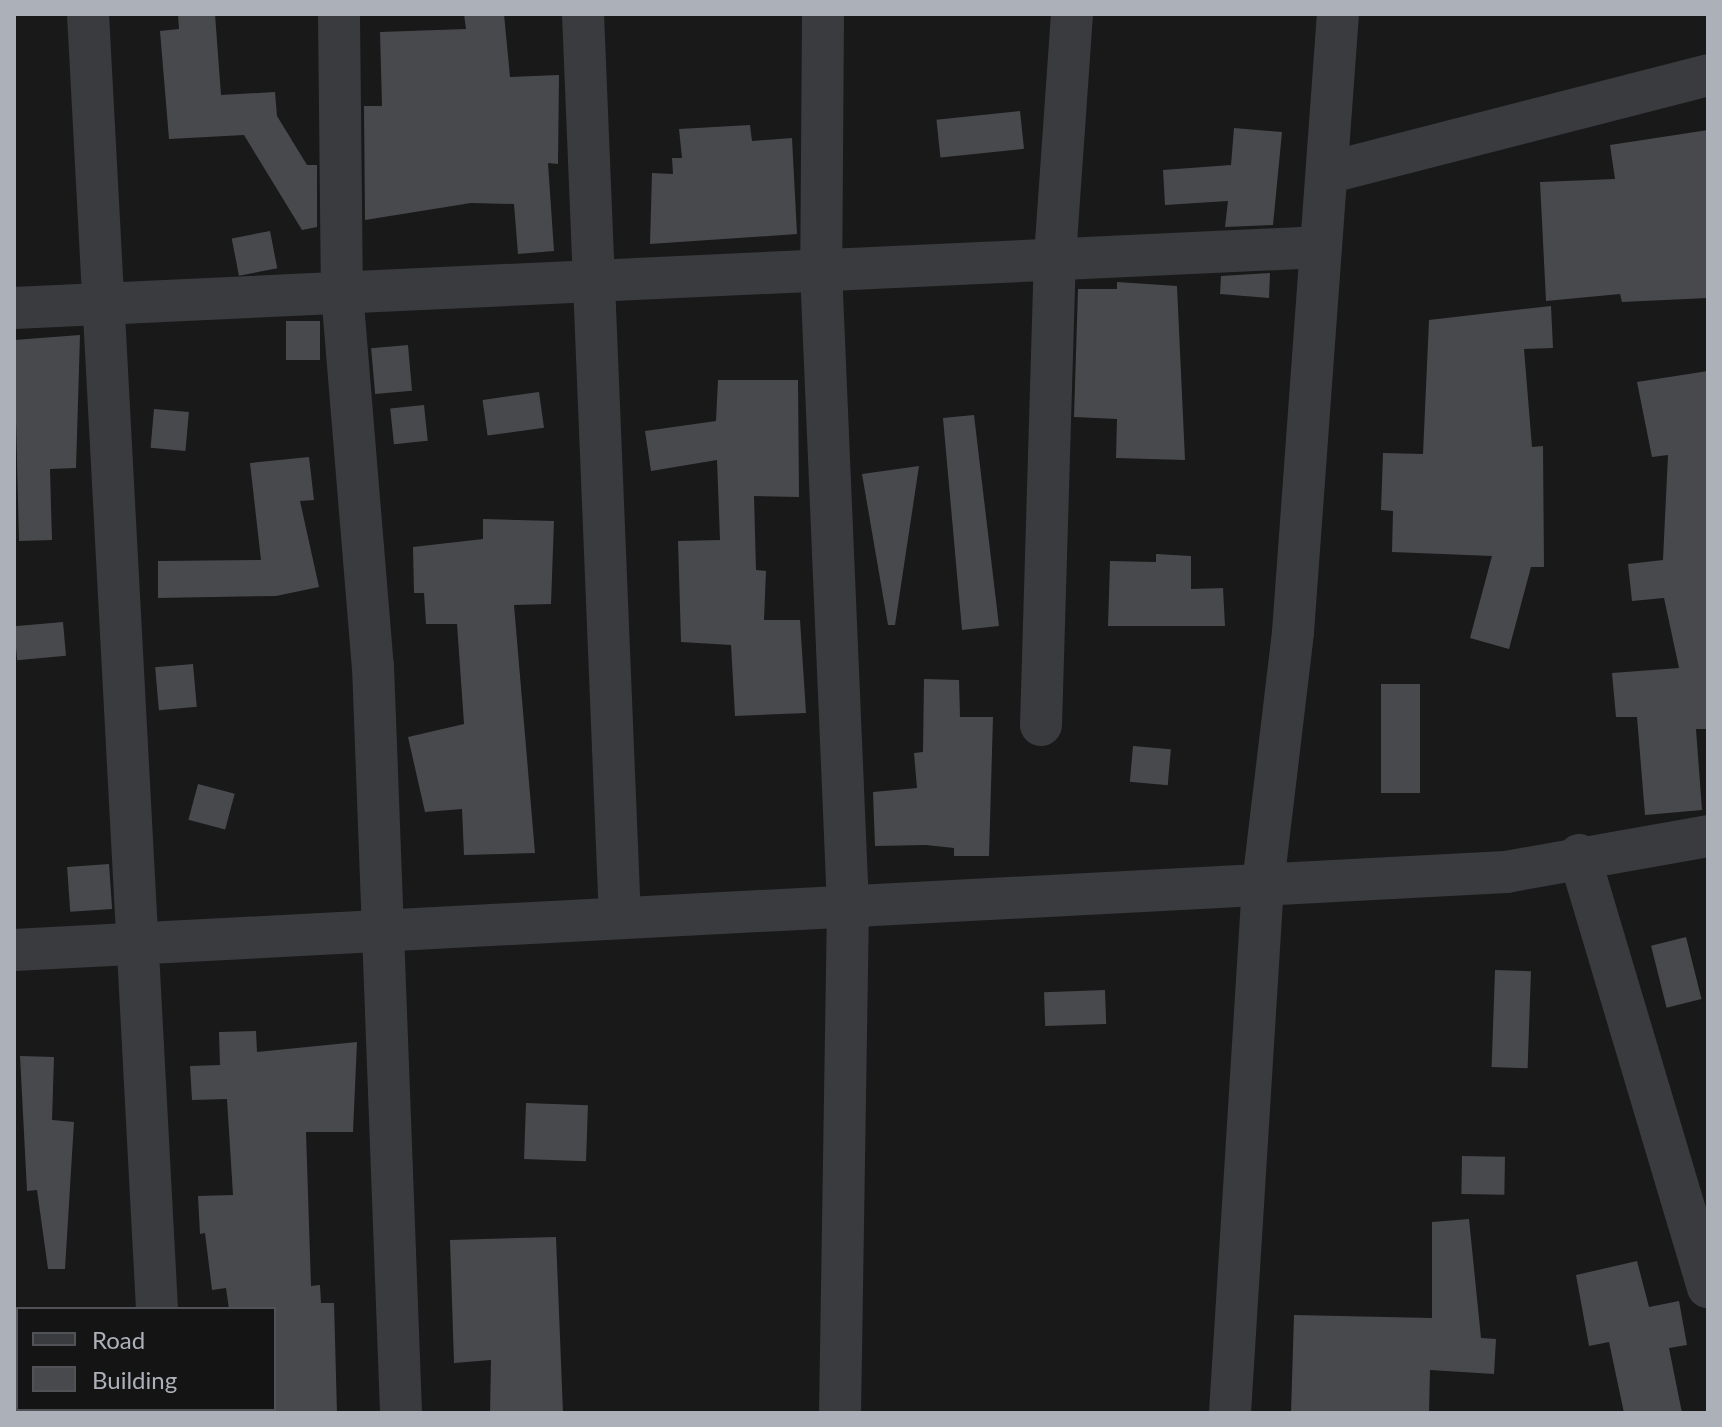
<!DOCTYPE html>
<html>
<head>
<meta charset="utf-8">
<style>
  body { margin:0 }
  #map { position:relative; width:1722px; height:1427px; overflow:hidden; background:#19191a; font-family:Lato,sans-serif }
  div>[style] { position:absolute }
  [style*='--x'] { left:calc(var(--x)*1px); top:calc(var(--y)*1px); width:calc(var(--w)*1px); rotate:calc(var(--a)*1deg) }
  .building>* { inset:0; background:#48494d; transform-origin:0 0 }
  .minor>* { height:42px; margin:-21px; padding:0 21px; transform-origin:21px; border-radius:21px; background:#3a3b3f }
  span { translate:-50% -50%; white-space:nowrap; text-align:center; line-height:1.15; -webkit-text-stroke:6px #141415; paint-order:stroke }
  .frame { position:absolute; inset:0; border:16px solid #acb0b9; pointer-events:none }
  .legend { position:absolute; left:16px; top:1307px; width:260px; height:104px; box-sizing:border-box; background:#141415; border:2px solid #515257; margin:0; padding:10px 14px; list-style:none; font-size:24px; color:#acb0b9 }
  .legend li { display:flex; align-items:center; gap:16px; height:40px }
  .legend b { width:40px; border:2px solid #515257 }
</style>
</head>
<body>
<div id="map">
  <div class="building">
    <i style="clip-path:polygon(178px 14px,215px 14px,221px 95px,275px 92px,277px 116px,307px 165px,317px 165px,317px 227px,302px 230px,244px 135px,169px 139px,160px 31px,179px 29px)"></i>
    <i style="clip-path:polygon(464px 14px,504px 14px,510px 77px,559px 75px,558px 164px,548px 163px,554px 251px,518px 254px,514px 204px,471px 203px,365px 220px,364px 106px,382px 106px,380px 32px,466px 29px)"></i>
    <i style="left:1020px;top:111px;width:38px;height:84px;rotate:84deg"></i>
    <i style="clip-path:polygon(750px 125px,752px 141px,792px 138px,797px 234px,650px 244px,652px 173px,673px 174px,672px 158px,682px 158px,679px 129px)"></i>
    <i style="clip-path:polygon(1234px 128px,1282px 132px,1273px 225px,1225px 227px,1228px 201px,1165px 205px,1163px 170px,1231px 165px)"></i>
    <i style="clip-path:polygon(1708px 130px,1708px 298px,1622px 302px,1620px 294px,1546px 301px,1540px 182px,1615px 179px,1610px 145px)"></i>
    <i style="left:270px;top:231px;width:38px;height:39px;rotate:79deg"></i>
    <i style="clip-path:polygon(1270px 273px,1269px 298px,1220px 294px,1221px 276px)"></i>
    <i style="clip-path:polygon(1117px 282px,1177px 286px,1185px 460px,1116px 458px,1117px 419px,1074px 417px,1078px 289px,1117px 289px)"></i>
    <i style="clip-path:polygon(1551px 306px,1553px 348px,1524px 349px,1532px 447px,1543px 446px,1544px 567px,1531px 567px,1509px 649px,1470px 638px,1492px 556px,1392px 552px,1393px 511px,1381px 510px,1383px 453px,1423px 454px,1429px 320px)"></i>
    <i style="left:286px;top:321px;width:34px;height:39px"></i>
    <i style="clip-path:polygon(80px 335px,76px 468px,50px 469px,52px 540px,19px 541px,14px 340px)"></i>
    <i style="left:408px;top:345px;width:46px;height:37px;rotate:85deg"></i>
    <i style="clip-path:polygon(1708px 371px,1708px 729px,1696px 729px,1702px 810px,1645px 815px,1637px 717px,1616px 717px,1612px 673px,1679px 668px,1664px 598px,1632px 601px,1628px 564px,1663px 560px,1668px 455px,1652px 457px,1637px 382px)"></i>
    <i style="clip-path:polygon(718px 380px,798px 380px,799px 497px,754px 496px,756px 570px,766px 571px,764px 620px,800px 620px,806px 713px,735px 716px,731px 645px,681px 642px,678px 541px,720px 540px,717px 460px,651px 471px,645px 431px,716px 421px)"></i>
    <i style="left:539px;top:392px;width:36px;height:57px;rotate:82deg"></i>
    <i style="left:424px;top:405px;width:36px;height:34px;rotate:84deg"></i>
    <i style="left:154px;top:409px;width:35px;height:39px;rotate:5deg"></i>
    <i style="clip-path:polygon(974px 415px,999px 626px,962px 630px,943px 418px)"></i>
    <i style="clip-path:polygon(309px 457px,314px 500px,300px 501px,319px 587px,276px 596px,158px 598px,158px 561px,261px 560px,250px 463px)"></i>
    <i style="clip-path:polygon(919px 466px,895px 625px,888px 625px,862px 474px)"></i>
    <i style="clip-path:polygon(483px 519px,554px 521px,551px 604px,514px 605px,535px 853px,464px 855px,462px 809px,425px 812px,408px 737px,464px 724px,457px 624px,426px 624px,424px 593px,414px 593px,413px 547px,483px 539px)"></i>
    <i style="clip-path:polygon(1156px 554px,1191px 556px,1191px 589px,1223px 588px,1225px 626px,1108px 626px,1110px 561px,1156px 562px)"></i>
    <i style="left:63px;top:622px;width:34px;height:49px;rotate:85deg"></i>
    <i style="left:193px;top:664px;width:43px;height:38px;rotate:85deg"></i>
    <i style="clip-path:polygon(924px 679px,959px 680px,960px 717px,993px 717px,989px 856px,954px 856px,954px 848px,926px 845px,875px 846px,873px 792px,917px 788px,914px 753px,923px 752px)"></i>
    <i style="left:1381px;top:684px;width:39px;height:109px"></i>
    <i style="left:1133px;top:746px;width:38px;height:36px;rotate:5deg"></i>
    <i style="left:198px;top:784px;width:38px;height:37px;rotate:15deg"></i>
    <i style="left:109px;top:864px;width:45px;height:42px;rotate:86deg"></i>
    <i style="left:1686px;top:937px;width:64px;height:36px;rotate:76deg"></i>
    <i style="left:1495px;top:970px;width:36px;height:97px;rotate:2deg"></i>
    <i style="left:1105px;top:990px;width:34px;height:61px;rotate:88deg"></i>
    <i style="clip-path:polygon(256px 1031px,257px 1052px,357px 1042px,353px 1132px,306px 1132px,311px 1286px,320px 1285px,321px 1303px,334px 1303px,337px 1413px,274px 1413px,274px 1309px,229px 1309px,226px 1288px,212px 1290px,205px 1233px,200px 1234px,198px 1196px,233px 1195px,227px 1099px,192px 1100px,190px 1066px,220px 1065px,219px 1032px)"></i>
    <i style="clip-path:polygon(20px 1056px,54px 1057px,52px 1120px,74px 1122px,65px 1269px,48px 1269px,37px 1190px,27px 1191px)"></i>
    <i style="left:526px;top:1103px;width:62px;height:56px;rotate:2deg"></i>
    <i style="left:1462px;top:1156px;width:43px;height:38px;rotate:1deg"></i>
    <i style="clip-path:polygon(1469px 1219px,1481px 1338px,1496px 1339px,1494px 1374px,1430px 1370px,1429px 1413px,1291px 1413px,1294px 1315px,1432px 1318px,1432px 1222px)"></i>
    <i style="clip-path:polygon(556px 1237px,563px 1413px,490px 1413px,491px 1360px,454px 1363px,450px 1240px)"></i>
    <i style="clip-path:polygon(1637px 1261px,1649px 1307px,1679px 1301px,1687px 1345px,1669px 1348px,1682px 1413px,1624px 1413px,1609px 1342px,1589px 1346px,1576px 1275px)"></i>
  </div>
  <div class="minor">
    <i style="--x:88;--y:14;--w:1297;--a:86.95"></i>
    <i style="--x:339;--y:14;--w:278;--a:89.4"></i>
    <i style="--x:342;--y:292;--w:375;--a:85.3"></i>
    <i style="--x:373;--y:666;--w:748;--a:87.85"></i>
    <i style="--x:583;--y:14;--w:905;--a:87.66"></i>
    <i style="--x:823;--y:14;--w:256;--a:90.4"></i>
    <i style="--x:821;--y:270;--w:637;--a:87.57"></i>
    <i style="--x:848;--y:906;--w:507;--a:90.9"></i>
    <i style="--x:1327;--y:173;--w:393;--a:-14.4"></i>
    <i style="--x:14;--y:308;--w:1308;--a:-2.67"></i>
    <i style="--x:1041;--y:725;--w:468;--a:-88.3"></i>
    <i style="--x:1055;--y:257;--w:244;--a:-86"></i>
    <i style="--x:1579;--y:855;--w:451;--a:73.4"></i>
    <i style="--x:14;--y:950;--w:1494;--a:-2.99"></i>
    <i style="--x:1506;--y:872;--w:205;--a:-10.1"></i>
    <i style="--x:163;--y:1409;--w:4;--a:90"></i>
    <i style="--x:1230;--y:1413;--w:530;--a:-86.43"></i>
    <i style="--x:1263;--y:884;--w:254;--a:-83.2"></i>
    <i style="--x:1293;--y:632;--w:620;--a:-85.84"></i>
  </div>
  <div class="frame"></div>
  <ul class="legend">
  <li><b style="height:10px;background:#3a3b3f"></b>Road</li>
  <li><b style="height:22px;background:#48494d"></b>Building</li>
  </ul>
</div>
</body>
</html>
